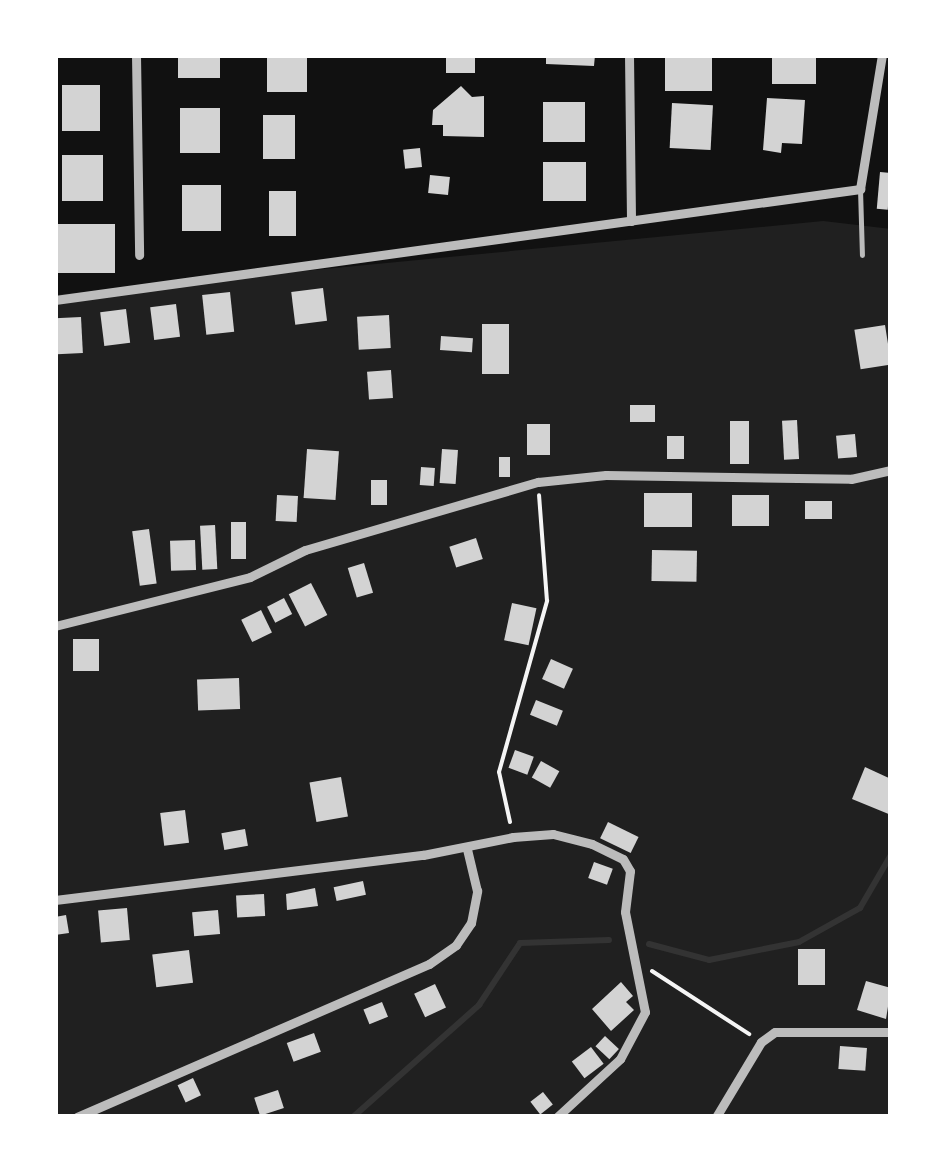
<!DOCTYPE html>
<html>
<head>
<meta charset="utf-8">
<style>
  body { margin:0 }
  #map { position:relative; width:946px; height:1172px; overflow:hidden; background:#111; font-family:Helvetica,sans-serif }
  div>[style] { position:absolute }
  [style*='--x'] { left:calc(var(--x)*1px); top:calc(var(--y)*1px); width:calc(var(--w)*1px); rotate:calc(var(--a)*1deg) }
  .green>* { inset:0; background:#202020 }
  .stream>* { height:6px; margin:-3px; padding:0 3px; transform-origin:3px; border-radius:3px; background:#333 }
  .building>* { inset:0; background:#d3d3d3; transform-origin:0 0 }
  .path>* { height:4px; margin:-2px; padding:0 2px; transform-origin:2px; border-radius:2px; background:#f5f5f5 }
  .service>* { height:5px; margin:-2.5px; padding:0 2.5px; transform-origin:2.5px; border-radius:2.5px; background:#bcbcbc }
  .minor>* { height:9px; margin:-4.5px; padding:0 4.5px; transform-origin:4.5px; border-radius:4.5px; background:#bcbcbc }
  span { translate:-50% -50%; white-space:nowrap; text-align:center; line-height:1.15; -webkit-text-stroke:8px #fff; paint-order:stroke }
  .frame { position:absolute; inset:0; border:58px solid #fff; pointer-events:none }
</style>
</head>
<body>
<div id="map">
  <div class="green">
    <i style="clip-path:polygon(823px 221px,891px 229px,891px 1117px,55px 1117px,55px 295px)"></i>
  </div>
  <div class="stream">
    <i style="--x:649;--y:944;--w:62;--a:14.9"></i>
    <i style="--x:709;--y:960;--w:92;--a:-11.3"></i>
    <i style="--x:799;--y:942;--w:70;--a:-29.1"></i>
    <i style="--x:860;--y:908;--w:61;--a:-59.7"></i>
    <i style="--x:353;--y:1117;--w:169;--a:-41.6"></i>
    <i style="--x:479;--y:1005;--w:74;--a:-56.5"></i>
    <i style="--x:520;--y:943;--w:89;--a:-1.9"></i>
  </div>
  <div class="building">
    <i style="left:178px;top:55px;width:42px;height:23px"></i>
    <i style="left:267px;top:55px;width:40px;height:37px"></i>
    <i style="left:446px;top:55px;width:29px;height:18px"></i>
    <i style="clip-path:polygon(546px 55px,595px 55px,594px 66px,546px 64px)"></i>
    <i style="left:665px;top:55px;width:47px;height:36px"></i>
    <i style="left:772px;top:55px;width:44px;height:29px"></i>
    <i style="left:62px;top:85px;width:38px;height:46px"></i>
    <i style="clip-path:polygon(461px 86px,472px 97px,484px 96px,484px 137px,443px 136px,443px 125px,432px 125px,433px 110px)"></i>
    <i style="clip-path:polygon(767px 98px,805px 100px,802px 144px,782px 143px,781px 153px,763px 150px)"></i>
    <i style="left:543px;top:102px;width:42px;height:40px"></i>
    <i style="left:672px;top:103px;width:41px;height:45px;rotate:3deg"></i>
    <i style="left:180px;top:108px;width:40px;height:45px"></i>
    <i style="left:263px;top:115px;width:32px;height:44px"></i>
    <i style="left:420px;top:148px;width:19px;height:17px;rotate:84deg"></i>
    <i style="left:62px;top:155px;width:41px;height:46px"></i>
    <i style="left:586px;top:162px;width:39px;height:43px;rotate:90deg"></i>
    <i style="left:880px;top:172px;width:11px;height:37px;rotate:5deg"></i>
    <i style="left:430px;top:175px;width:20px;height:18px;rotate:6deg"></i>
    <i style="left:221px;top:185px;width:46px;height:39px;rotate:90deg"></i>
    <i style="left:269px;top:191px;width:27px;height:45px"></i>
    <i style="left:115px;top:224px;width:49px;height:57px;rotate:90deg"></i>
    <i style="left:323px;top:288px;width:33px;height:32px;rotate:83deg"></i>
    <i style="left:230px;top:292px;width:40px;height:28px;rotate:84deg"></i>
    <i style="left:176px;top:304px;width:33px;height:26px;rotate:83deg"></i>
    <i style="left:126px;top:309px;width:34px;height:26px;rotate:83deg"></i>
    <i style="left:389px;top:315px;width:33px;height:32px;rotate:87deg"></i>
    <i style="left:81px;top:317px;width:36px;height:26px;rotate:87deg"></i>
    <i style="left:482px;top:324px;width:27px;height:50px"></i>
    <i style="left:885px;top:325px;width:40px;height:31px;rotate:81deg"></i>
    <i style="left:441px;top:336px;width:32px;height:14px;rotate:4deg"></i>
    <i style="left:391px;top:370px;width:28px;height:24px;rotate:86deg"></i>
    <i style="left:630px;top:405px;width:25px;height:17px"></i>
    <i style="left:797px;top:420px;width:39px;height:15px;rotate:87deg"></i>
    <i style="left:730px;top:421px;width:19px;height:43px"></i>
    <i style="left:527px;top:424px;width:23px;height:31px"></i>
    <i style="left:855px;top:434px;width:23px;height:19px;rotate:85deg"></i>
    <i style="left:667px;top:436px;width:17px;height:23px"></i>
    <i style="left:307px;top:449px;width:32px;height:49px;rotate:4deg"></i>
    <i style="left:442px;top:449px;width:16px;height:34px;rotate:4deg"></i>
    <i style="left:499px;top:457px;width:11px;height:20px"></i>
    <i style="left:421px;top:467px;width:14px;height:18px;rotate:4deg"></i>
    <i style="left:371px;top:480px;width:16px;height:25px"></i>
    <i style="left:644px;top:493px;width:48px;height:34px"></i>
    <i style="left:277px;top:495px;width:21px;height:26px;rotate:3deg"></i>
    <i style="left:732px;top:495px;width:37px;height:31px"></i>
    <i style="left:805px;top:501px;width:27px;height:18px"></i>
    <i style="left:231px;top:522px;width:15px;height:37px"></i>
    <i style="left:215px;top:525px;width:44px;height:15px;rotate:87deg"></i>
    <i style="left:149px;top:529px;width:55px;height:17px;rotate:82deg"></i>
    <i style="left:476px;top:538px;width:22px;height:28px;rotate:72deg"></i>
    <i style="left:195px;top:540px;width:30px;height:25px;rotate:88deg"></i>
    <i style="left:652px;top:550px;width:45px;height:31px;rotate:1deg"></i>
    <i style="left:364px;top:563px;width:31px;height:17px;rotate:73deg"></i>
    <i style="left:311px;top:583px;width:36px;height:25px;rotate:63deg"></i>
    <i style="left:284px;top:598px;width:18px;height:19px;rotate:63deg"></i>
    <i style="left:512px;top:603px;width:25px;height:38px;rotate:12deg"></i>
    <i style="left:261px;top:610px;width:25px;height:22px;rotate:64deg"></i>
    <i style="left:73px;top:639px;width:26px;height:32px"></i>
    <i style="left:551px;top:659px;width:24px;height:22px;rotate:24deg"></i>
    <i style="left:239px;top:678px;width:31px;height:42px;rotate:88deg"></i>
    <i style="left:536px;top:700px;width:29px;height:16px;rotate:22deg"></i>
    <i style="left:515px;top:750px;width:20px;height:19px;rotate:20deg"></i>
    <i style="left:541px;top:761px;width:21px;height:19px;rotate:29deg"></i>
    <i style="clip-path:polygon(865px 767px,891px 779px,891px 815px,852px 799px)"></i>
    <i style="left:341px;top:777px;width:40px;height:32px;rotate:80deg"></i>
    <i style="left:185px;top:810px;width:33px;height:25px;rotate:83deg"></i>
    <i style="left:608px;top:822px;width:34px;height:18px;rotate:26deg"></i>
    <i style="left:245px;top:829px;width:17px;height:24px;rotate:80deg"></i>
    <i style="left:594px;top:862px;width:20px;height:17px;rotate:20deg"></i>
    <i style="left:363px;top:881px;width:14px;height:30px;rotate:78deg"></i>
    <i style="clip-path:polygon(315px 888px,318px 906px,287px 910px,286px 894px)"></i>
    <i style="left:264px;top:894px;width:22px;height:28px;rotate:87deg"></i>
    <i style="left:127px;top:908px;width:32px;height:29px;rotate:85deg"></i>
    <i style="left:218px;top:910px;width:24px;height:26px;rotate:85deg"></i>
    <i style="clip-path:polygon(66px 915px,69px 933px,55px 935px,55px 917px)"></i>
    <i style="left:798px;top:949px;width:27px;height:36px"></i>
    <i style="left:189px;top:950px;width:33px;height:37px;rotate:83deg"></i>
    <i style="clip-path:polygon(866px 981px,891px 988px,886px 1019px,857px 1010px)"></i>
    <i style="clip-path:polygon(621px 982px,633px 996px,626px 1002px,634px 1010px,611px 1031px,592px 1009px)"></i>
    <i style="left:435px;top:984px;width:26px;height:23px;rotate:65deg"></i>
    <i style="left:382px;top:1002px;width:16px;height:20px;rotate:68deg"></i>
    <i style="left:314px;top:1033px;width:20px;height:29px;rotate:70deg"></i>
    <i style="left:605px;top:1036px;width:19px;height:14px;rotate:43deg"></i>
    <i style="left:840px;top:1046px;width:27px;height:23px;rotate:4deg"></i>
    <i style="left:591px;top:1047px;width:21px;height:24px;rotate:53deg"></i>
    <i style="left:193px;top:1078px;width:19px;height:17px;rotate:65deg"></i>
    <i style="left:278px;top:1090px;width:19px;height:25px;rotate:72deg"></i>
    <i style="left:543px;top:1092px;width:16px;height:16px;rotate:52deg"></i>
  </div>
  <div class="path">
    <i style="--x:510;--y:822;--w:51;--a:-102.4"></i>
    <i style="--x:499;--y:772;--w:178;--a:-74.3"></i>
    <i style="--x:547;--y:601;--w:106;--a:-94.3"></i>
    <i style="--x:652;--y:971;--w:116;--a:33"></i>
  </div>
  <div class="service">
    <i style="--x:860;--y:189;--w:66;--a:88.3"></i>
  </div>
  <div class="minor">
    <i style="--x:136;--y:55;--w:200;--a:89.1"></i>
    <i style="--x:629;--y:55;--w:166;--a:89.3"></i>
    <i style="--x:55;--y:300;--w:813;--a:-7.85"></i>
    <i style="--x:860;--y:189;--w:136;--a:-80.7"></i>
    <i style="--x:55;--y:626;--w:201;--a:-14.1"></i>
    <i style="--x:250;--y:577;--w:61;--a:-26.1"></i>
    <i style="--x:305;--y:550;--w:243;--a:-16.3"></i>
    <i style="--x:538;--y:482;--w:68;--a:-5.9"></i>
    <i style="--x:606;--y:475;--w:245;--a:0.9"></i>
    <i style="--x:851;--y:479;--w:41;--a:-12.7"></i>
    <i style="--x:55;--y:900;--w:371;--a:-7"></i>
    <i style="--x:423;--y:855;--w:92;--a:-11.3"></i>
    <i style="--x:513;--y:837;--w:40;--a:-4.3"></i>
    <i style="--x:553;--y:834;--w:40;--a:14.4"></i>
    <i style="--x:592;--y:844;--w:34;--a:26"></i>
    <i style="--x:623;--y:859;--w:14;--a:60"></i>
    <i style="--x:630;--y:871;--w:41;--a:97"></i>
    <i style="--x:625;--y:912;--w:102;--a:78.7"></i>
    <i style="--x:645;--y:1012;--w:53;--a:118"></i>
    <i style="--x:620;--y:1059;--w:86;--a:137.4"></i>
    <i style="--x:77;--y:1117;--w:384;--a:-23.5"></i>
    <i style="--x:429;--y:964;--w:33;--a:-35"></i>
    <i style="--x:456;--y:945;--w:27;--a:-56"></i>
    <i style="--x:471;--y:923;--w:33;--a:-79"></i>
    <i style="--x:477;--y:891;--w:43;--a:-103.4"></i>
    <i style="--x:716;--y:1117;--w:87;--a:-59"></i>
    <i style="--x:761;--y:1042;--w:17;--a:-36"></i>
    <i style="--x:775;--y:1032;--w:116;--a:0"></i>
  </div>
  <div class="frame"></div>
</div>
</body>
</html>
